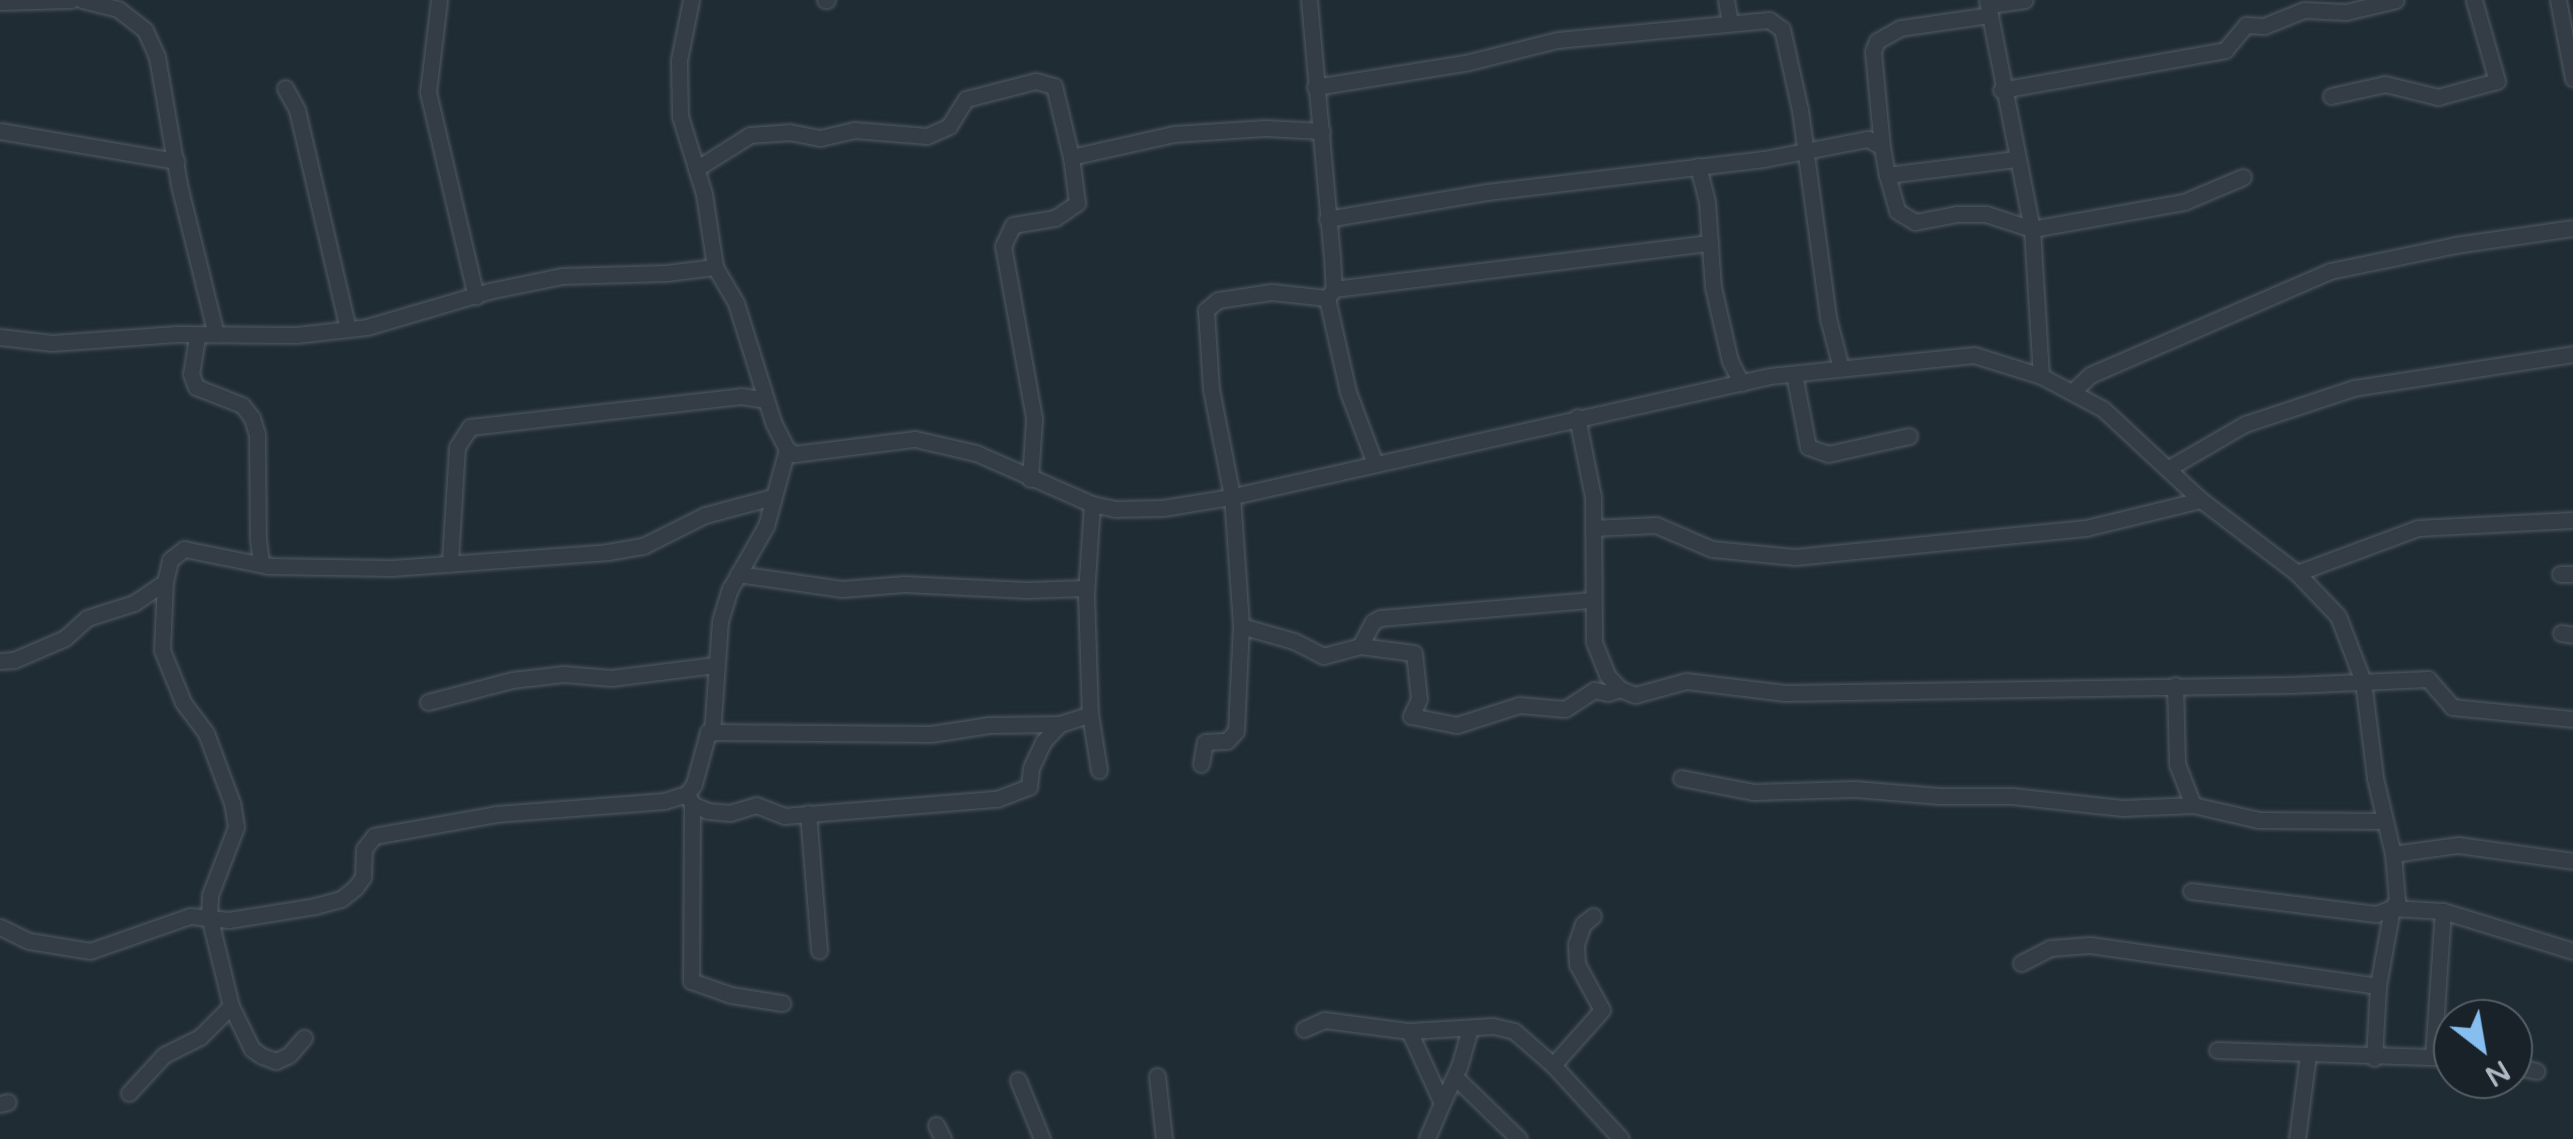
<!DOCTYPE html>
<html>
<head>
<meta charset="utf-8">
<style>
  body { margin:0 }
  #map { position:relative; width:2573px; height:1139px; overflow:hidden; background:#202c34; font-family:"Varela Round",sans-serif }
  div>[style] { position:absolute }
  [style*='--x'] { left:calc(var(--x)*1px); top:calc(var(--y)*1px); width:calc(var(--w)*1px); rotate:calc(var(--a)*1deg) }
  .roads { filter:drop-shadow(0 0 2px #515b63) drop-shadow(0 0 2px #515b63) }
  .minor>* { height:15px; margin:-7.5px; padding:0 7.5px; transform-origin:7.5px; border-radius:7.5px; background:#343d45 }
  span { translate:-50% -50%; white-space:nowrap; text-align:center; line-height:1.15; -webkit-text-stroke:10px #192229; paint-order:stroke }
  .north { position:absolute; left:2433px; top:999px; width:100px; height:100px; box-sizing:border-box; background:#192229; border:2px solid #555e66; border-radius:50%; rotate:149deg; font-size:28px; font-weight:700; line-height:40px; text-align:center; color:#aeb8c2 }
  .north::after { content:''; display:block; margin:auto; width:35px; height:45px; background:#85beef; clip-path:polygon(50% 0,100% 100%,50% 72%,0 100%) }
</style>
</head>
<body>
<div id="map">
  <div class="roads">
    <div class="minor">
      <i style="--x:82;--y:0;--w:37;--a:14"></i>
      <i style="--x:118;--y:9;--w:34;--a:38"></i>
      <i style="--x:145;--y:30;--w:30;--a:66"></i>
      <i style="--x:157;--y:57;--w:130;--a:80.2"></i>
      <i style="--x:179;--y:185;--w:154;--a:76.1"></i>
      <i style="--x:439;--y:0;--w:93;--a:96.8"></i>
      <i style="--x:428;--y:92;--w:210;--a:76.8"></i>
      <i style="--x:691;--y:0;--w:61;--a:101.3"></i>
      <i style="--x:679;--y:60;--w:56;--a:89"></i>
      <i style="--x:680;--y:116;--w:82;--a:72.9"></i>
      <i style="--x:704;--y:194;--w:74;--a:81.4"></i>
      <i style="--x:715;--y:267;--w:42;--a:59.7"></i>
      <i style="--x:736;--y:303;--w:125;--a:72.7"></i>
      <i style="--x:773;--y:422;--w:30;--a:63"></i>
      <i style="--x:787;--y:449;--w:9;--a:36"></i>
      <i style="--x:794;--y:454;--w:122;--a:-7.1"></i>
      <i style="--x:915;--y:439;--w:63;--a:12.9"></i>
      <i style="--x:976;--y:453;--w:127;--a:23.7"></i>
      <i style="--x:1092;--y:504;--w:24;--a:12"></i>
      <i style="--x:1115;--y:509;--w:48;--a:-1.2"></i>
      <i style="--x:1163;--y:508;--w:63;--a:-9.2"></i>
      <i style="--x:1225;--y:498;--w:558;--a:-12.62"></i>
      <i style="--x:1770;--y:376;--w:205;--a:-5.9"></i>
      <i style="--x:1974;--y:355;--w:70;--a:17.4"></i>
      <i style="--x:2041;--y:376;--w:70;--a:28"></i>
      <i style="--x:2103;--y:409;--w:134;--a:42.9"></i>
      <i style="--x:2201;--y:500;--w:121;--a:37.2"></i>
      <i style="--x:2297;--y:573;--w:59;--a:46.4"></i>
      <i style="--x:2338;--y:616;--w:70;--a:69"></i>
      <i style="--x:2363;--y:681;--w:98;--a:82.9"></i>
      <i style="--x:2375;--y:778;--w:78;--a:76.7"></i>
      <i style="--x:2393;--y:854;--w:47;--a:85.1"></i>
      <i style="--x:2397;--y:901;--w:9;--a:126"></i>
      <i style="--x:2392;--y:908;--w:51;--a:3.4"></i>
      <i style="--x:2443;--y:911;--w:136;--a:17.1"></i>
      <i style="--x:825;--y:0;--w:2;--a:0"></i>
      <i style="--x:1309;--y:0;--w:257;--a:84.9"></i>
      <i style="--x:1332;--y:256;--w:33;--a:87"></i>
      <i style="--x:1334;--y:289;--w:11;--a:128"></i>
      <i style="--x:1327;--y:298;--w:96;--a:77.4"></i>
      <i style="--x:1348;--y:392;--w:77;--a:69.4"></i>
      <i style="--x:1726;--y:0;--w:22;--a:80"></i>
      <i style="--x:1987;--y:0;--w:233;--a:78.9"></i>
      <i style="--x:2032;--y:229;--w:147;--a:86.5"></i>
      <i style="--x:2558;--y:0;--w:80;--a:79.2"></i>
      <i style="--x:0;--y:2;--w:71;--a:-1.6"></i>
      <i style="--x:1989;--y:5;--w:36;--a:-8"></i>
      <i style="--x:1315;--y:87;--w:152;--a:-9.1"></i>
      <i style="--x:1465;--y:63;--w:95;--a:-14"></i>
      <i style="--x:1557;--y:40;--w:213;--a:-5.4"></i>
      <i style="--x:1769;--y:20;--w:16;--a:35"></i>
      <i style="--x:1782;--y:29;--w:83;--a:77.5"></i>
      <i style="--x:1800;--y:110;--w:210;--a:82.3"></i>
      <i style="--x:1828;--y:318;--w:52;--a:75.4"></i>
      <i style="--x:285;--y:88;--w:25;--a:61"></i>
      <i style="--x:297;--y:110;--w:225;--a:76.9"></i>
      <i style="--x:2001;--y:90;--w:228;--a:-10.1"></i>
      <i style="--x:2225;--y:50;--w:33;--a:-50"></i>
      <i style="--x:2246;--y:25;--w:18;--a:3"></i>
      <i style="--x:2264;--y:26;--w:43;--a:-21.8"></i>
      <i style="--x:2304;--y:10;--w:42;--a:2.7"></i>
      <i style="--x:2346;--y:12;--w:51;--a:-13.5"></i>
      <i style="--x:2331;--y:96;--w:55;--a:-12.5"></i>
      <i style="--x:2385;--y:84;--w:55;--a:13.8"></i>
      <i style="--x:2438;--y:97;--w:61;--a:-15.2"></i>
      <i style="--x:2497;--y:81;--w:84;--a:-105.9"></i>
      <i style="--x:0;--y:131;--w:179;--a:9.7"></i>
      <i style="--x:1882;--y:147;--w:96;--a:-95.4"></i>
      <i style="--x:1873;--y:51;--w:11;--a:-68"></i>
      <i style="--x:1877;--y:41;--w:26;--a:-29"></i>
      <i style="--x:1900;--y:28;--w:91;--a:-8.2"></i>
      <i style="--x:1698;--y:166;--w:37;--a:76"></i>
      <i style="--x:1707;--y:202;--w:85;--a:86"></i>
      <i style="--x:1713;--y:287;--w:76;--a:77.1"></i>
      <i style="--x:1730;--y:361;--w:25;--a:63"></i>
      <i style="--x:696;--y:169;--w:64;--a:-32.2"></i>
      <i style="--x:750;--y:135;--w:39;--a:-4"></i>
      <i style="--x:789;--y:132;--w:32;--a:11"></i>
      <i style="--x:820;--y:138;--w:35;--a:-13"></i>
      <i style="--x:854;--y:130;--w:73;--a:4.7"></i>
      <i style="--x:927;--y:136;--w:24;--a:-24"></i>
      <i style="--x:949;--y:126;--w:32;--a:-58"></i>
      <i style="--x:966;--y:99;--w:72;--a:-14.4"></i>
      <i style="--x:1036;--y:81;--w:19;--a:16"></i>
      <i style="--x:1054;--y:86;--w:73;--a:76.5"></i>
      <i style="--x:1887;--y:175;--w:37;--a:74"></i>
      <i style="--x:1897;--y:211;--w:21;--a:31"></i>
      <i style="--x:1915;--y:222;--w:43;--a:-10.8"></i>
      <i style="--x:1957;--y:214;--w:29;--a:0"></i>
      <i style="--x:1986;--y:214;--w:48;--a:18.1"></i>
      <i style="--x:2032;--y:229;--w:154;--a:-10.1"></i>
      <i style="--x:2184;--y:202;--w:64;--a:-23"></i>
      <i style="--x:1327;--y:219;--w:162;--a:-9.6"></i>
      <i style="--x:1487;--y:192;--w:279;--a:-6.8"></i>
      <i style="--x:1764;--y:159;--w:106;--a:-10.9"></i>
      <i style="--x:1868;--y:139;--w:16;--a:30"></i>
      <i style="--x:1882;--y:147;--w:28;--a:80"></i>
      <i style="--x:1887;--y:175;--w:129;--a:-7.1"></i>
      <i style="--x:1334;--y:289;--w:379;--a:-7"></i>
      <i style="--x:1327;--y:298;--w:56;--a:-173.9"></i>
      <i style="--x:1271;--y:292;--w:54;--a:171.4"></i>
      <i style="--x:1218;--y:300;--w:16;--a:140"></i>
      <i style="--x:1206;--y:310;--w:79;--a:86.4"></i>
      <i style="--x:1211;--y:389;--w:109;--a:78.9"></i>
      <i style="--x:1232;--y:496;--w:130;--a:86"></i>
      <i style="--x:1241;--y:626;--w:55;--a:15.8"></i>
      <i style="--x:1294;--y:641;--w:33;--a:27"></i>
      <i style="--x:1323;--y:656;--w:38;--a:-15"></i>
      <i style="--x:1360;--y:646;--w:27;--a:-62"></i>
      <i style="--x:1373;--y:622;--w:8;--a:-30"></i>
      <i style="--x:1380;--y:618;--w:212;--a:-4.9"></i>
      <i style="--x:0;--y:337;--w:52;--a:6.6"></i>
      <i style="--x:52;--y:343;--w:125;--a:-4.1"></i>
      <i style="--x:177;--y:334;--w:119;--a:0.5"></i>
      <i style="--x:296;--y:335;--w:71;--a:-6.4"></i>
      <i style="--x:367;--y:327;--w:127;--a:-16.4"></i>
      <i style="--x:489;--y:291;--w:75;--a:-11.6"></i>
      <i style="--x:562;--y:276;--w:104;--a:-1.7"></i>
      <i style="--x:666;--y:273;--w:49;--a:-7"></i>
      <i style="--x:197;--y:337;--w:37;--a:99"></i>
      <i style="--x:191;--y:374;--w:14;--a:69"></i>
      <i style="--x:196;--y:387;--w:49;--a:21.4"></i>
      <i style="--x:242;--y:405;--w:16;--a:52"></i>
      <i style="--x:252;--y:418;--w:17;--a:73"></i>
      <i style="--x:257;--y:434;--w:105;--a:89.5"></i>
      <i style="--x:258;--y:539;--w:23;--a:83"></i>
      <i style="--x:261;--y:562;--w:8;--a:30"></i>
      <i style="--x:268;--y:566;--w:124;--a:0.9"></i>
      <i style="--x:392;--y:568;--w:217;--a:-4.2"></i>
      <i style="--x:608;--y:552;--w:36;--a:-10"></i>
      <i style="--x:643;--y:546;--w:69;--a:-26.6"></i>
      <i style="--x:705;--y:515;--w:70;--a:-14.8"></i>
      <i style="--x:1794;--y:374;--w:74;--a:79.1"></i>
      <i style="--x:1808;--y:447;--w:21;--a:19"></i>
      <i style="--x:1828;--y:454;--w:83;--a:-12.5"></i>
      <i style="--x:2072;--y:392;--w:25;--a:-43"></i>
      <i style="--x:2090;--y:375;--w:262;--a:-23.4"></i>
      <i style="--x:2330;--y:271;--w:128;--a:-11.7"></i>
      <i style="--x:2455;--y:245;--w:119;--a:-8.2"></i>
      <i style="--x:1577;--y:417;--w:82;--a:78.7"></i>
      <i style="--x:1593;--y:497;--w:145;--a:89.6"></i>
      <i style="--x:1594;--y:642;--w:35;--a:68"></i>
      <i style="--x:1607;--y:675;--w:19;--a:47"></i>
      <i style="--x:1620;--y:689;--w:16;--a:22"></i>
      <i style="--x:1635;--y:695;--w:53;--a:-15.4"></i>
      <i style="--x:1686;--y:681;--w:100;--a:6.9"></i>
      <i style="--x:1785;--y:693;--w:506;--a:-0.91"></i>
      <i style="--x:2291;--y:685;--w:137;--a:-2.5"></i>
      <i style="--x:2428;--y:679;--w:37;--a:49"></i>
      <i style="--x:2452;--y:707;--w:122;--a:5.7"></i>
      <i style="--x:2169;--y:468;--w:88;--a:-30.1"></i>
      <i style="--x:2245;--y:424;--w:115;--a:-18.3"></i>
      <i style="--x:2354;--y:388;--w:222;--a:-8.8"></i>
      <i style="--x:1030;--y:479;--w:61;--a:-86.2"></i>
      <i style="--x:1034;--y:418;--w:175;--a:-100.2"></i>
      <i style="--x:1003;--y:246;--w:23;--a:-65"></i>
      <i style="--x:1013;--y:225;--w:43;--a:-9.5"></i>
      <i style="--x:1055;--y:218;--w:27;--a:-34"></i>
      <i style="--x:1077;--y:203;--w:46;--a:-97.4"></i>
      <i style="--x:1071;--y:157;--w:106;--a:-12.6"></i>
      <i style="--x:1174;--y:134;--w:91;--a:-3.8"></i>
      <i style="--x:1265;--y:128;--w:57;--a:3"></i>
      <i style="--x:1092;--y:504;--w:91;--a:93.8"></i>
      <i style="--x:1086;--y:595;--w:119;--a:88.1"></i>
      <i style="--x:1090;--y:714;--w:57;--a:80.9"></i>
      <i style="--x:1593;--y:528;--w:63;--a:-2.7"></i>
      <i style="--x:1656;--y:525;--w:61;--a:23.2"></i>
      <i style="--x:1712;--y:549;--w:83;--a:5.5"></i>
      <i style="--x:1795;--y:557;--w:292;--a:-5.7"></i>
      <i style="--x:2086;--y:528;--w:118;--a:-13.7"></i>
      <i style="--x:450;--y:561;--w:114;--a:-86.5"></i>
      <i style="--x:457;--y:447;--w:24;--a:-57"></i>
      <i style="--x:470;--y:427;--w:273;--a:-6.5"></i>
      <i style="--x:741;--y:396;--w:24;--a:9"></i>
      <i style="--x:2297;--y:573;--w:129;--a:-20.4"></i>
      <i style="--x:2418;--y:528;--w:155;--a:-3"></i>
      <i style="--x:738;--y:574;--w:105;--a:8.2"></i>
      <i style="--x:842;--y:589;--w:62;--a:-4.6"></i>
      <i style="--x:904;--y:584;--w:123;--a:2.8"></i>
      <i style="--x:1027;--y:590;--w:59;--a:-1.9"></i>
      <i style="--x:2560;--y:574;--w:13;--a:0"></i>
      <i style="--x:2561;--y:633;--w:12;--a:9"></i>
      <i style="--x:1360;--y:646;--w:54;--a:7.4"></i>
      <i style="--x:1414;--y:653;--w:46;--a:83.8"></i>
      <i style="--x:1419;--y:699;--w:19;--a:115"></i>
      <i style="--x:1411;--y:716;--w:47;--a:11.1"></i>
      <i style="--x:1457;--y:725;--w:65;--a:-17.9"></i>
      <i style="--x:1519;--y:705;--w:46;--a:5"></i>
      <i style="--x:1565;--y:709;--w:35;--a:-33"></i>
      <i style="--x:1594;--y:690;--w:14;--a:12"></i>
      <i style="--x:1608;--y:693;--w:13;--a:-18"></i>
      <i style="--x:0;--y:661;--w:14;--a:-4"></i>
      <i style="--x:14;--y:660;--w:56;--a:-23.3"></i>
      <i style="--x:65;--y:638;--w:30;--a:-42"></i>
      <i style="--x:87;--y:618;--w:49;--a:-17.7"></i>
      <i style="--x:134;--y:603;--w:37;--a:-34"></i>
      <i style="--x:2175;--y:685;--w:79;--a:88.5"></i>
      <i style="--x:2177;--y:764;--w:44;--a:68.7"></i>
      <i style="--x:428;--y:702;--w:87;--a:-14.7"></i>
      <i style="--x:512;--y:680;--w:52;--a:-6.6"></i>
      <i style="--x:564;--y:674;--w:47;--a:4.9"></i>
      <i style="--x:611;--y:678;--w:105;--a:-7.1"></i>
      <i style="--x:712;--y:733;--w:112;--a:-85.9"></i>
      <i style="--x:720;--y:621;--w:34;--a:-73"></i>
      <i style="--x:730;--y:589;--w:73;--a:-60.3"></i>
      <i style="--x:766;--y:526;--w:80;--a:-74.7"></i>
      <i style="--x:1201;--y:764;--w:22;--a:-80"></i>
      <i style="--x:1205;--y:742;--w:22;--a:-3"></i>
      <i style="--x:1227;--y:741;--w:13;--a:-48"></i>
      <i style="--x:1236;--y:731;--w:105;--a:-87.3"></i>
      <i style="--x:1681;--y:778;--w:73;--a:11"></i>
      <i style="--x:1753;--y:792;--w:102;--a:-1.7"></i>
      <i style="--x:1855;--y:789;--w:85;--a:4.7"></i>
      <i style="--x:1940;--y:796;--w:72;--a:0"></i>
      <i style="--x:2012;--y:796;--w:111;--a:6.2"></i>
      <i style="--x:2122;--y:808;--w:71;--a:-2.4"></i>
      <i style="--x:2193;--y:805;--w:68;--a:12.8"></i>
      <i style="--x:2259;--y:820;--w:125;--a:0.5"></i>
      <i style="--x:687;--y:794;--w:11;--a:63"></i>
      <i style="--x:692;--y:804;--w:17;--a:24"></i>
      <i style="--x:708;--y:811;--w:22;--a:5"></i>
      <i style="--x:730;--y:813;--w:27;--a:-17"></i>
      <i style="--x:756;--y:805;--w:30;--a:21"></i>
      <i style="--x:784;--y:816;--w:214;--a:-4.6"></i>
      <i style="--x:997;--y:799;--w:34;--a:-21"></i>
      <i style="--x:1029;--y:787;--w:19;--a:-84"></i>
      <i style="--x:1031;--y:768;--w:29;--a:-65"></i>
      <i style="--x:1043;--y:742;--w:25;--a:-47"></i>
      <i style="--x:692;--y:804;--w:177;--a:90.3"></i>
      <i style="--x:691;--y:981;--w:42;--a:19.3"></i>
      <i style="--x:731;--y:995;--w:52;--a:8.9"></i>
      <i style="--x:808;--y:813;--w:138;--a:85.4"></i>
      <i style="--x:2393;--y:854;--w:66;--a:-7.9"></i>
      <i style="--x:2458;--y:845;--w:116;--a:7.9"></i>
      <i style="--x:2191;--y:891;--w:186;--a:7.1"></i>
      <i style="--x:2376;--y:914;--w:17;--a:-21"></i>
      <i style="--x:1593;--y:916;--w:13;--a:141"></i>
      <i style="--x:1583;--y:924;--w:21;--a:109"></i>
      <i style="--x:1576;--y:944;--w:20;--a:87"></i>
      <i style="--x:1577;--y:964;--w:52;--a:61.5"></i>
      <i style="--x:1602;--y:1010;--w:74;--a:131.7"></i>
      <i style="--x:1553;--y:1065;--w:100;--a:47.4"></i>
      <i style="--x:0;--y:927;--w:32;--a:26"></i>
      <i style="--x:29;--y:941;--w:62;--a:9.3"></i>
      <i style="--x:90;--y:951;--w:106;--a:-19.3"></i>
      <i style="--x:190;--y:916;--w:39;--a:6"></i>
      <i style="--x:229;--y:920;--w:87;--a:-9.2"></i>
      <i style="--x:315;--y:906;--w:27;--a:-15"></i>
      <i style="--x:341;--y:899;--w:18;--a:-38"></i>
      <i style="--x:355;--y:888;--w:14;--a:-54"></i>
      <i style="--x:363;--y:877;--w:28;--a:-88"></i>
      <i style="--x:364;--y:849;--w:16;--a:-52"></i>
      <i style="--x:374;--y:836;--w:124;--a:-10.2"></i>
      <i style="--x:496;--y:814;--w:169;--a:-4.4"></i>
      <i style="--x:664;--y:801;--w:24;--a:-17"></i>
      <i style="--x:687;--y:794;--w:12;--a:-55"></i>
      <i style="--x:694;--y:784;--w:54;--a:-74.9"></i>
      <i style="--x:708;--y:732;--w:223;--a:0.5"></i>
      <i style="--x:931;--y:734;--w:59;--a:-8.8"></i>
      <i style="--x:989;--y:725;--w:71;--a:-0.8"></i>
      <i style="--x:1060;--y:724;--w:32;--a:-18"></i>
      <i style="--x:2021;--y:963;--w:33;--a:-27"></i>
      <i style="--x:2050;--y:948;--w:40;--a:-4.3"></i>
      <i style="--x:2090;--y:945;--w:291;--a:8.1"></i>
      <i style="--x:2378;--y:986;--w:79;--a:-79.8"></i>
      <i style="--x:231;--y:1006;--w:48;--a:64"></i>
      <i style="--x:252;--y:1049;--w:12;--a:35"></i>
      <i style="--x:262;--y:1056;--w:15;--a:20"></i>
      <i style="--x:276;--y:1061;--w:14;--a:-25"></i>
      <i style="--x:289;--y:1055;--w:23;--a:-49"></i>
      <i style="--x:1304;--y:1029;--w:22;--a:-24"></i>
      <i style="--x:1324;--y:1020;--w:86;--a:7.4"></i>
      <i style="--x:1409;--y:1031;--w:79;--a:65.4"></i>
      <i style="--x:1442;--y:1103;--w:39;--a:113"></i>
      <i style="--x:1409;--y:1031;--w:84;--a:-3.4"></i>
      <i style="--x:1493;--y:1026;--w:22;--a:13"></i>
      <i style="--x:1514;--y:1031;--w:52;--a:41.1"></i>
      <i style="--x:2217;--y:1050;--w:236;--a:1.9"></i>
      <i style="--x:2433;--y:1057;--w:146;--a:-86.1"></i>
      <i style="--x:2374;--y:1058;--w:72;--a:-86.8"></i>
      <i style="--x:2513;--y:1066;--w:24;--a:12"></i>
      <i style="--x:1157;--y:1076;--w:63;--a:83.7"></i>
      <i style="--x:1455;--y:1077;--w:89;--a:44.1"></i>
      <i style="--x:1018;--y:1080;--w:64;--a:67.9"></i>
      <i style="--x:129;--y:1093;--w:52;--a:-47.4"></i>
      <i style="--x:164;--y:1055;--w:40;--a:-26.6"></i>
      <i style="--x:200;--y:1037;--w:44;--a:-45"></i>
      <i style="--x:231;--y:1006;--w:93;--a:-103.7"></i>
      <i style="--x:209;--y:916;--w:21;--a:-87"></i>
      <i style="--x:210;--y:895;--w:73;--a:-69.1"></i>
      <i style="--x:236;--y:827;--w:24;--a:-99"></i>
      <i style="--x:232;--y:803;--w:75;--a:-110.4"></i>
      <i style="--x:206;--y:733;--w:39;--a:-127"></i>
      <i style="--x:183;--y:702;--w:56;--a:-112"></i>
      <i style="--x:162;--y:650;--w:68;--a:-87.5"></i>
      <i style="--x:165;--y:582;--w:23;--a:-77"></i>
      <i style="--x:170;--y:560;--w:18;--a:-38"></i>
      <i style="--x:184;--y:549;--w:86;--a:11.4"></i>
      <i style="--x:1442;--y:1103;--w:40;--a:-65"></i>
      <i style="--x:1459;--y:1067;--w:37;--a:-74"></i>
      <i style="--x:0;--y:1104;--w:8;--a:-14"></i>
      <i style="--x:936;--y:1125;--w:16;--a:63"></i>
      <i style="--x:2297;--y:1139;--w:86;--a:-82.6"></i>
    </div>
  </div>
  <div class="north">N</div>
</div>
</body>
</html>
